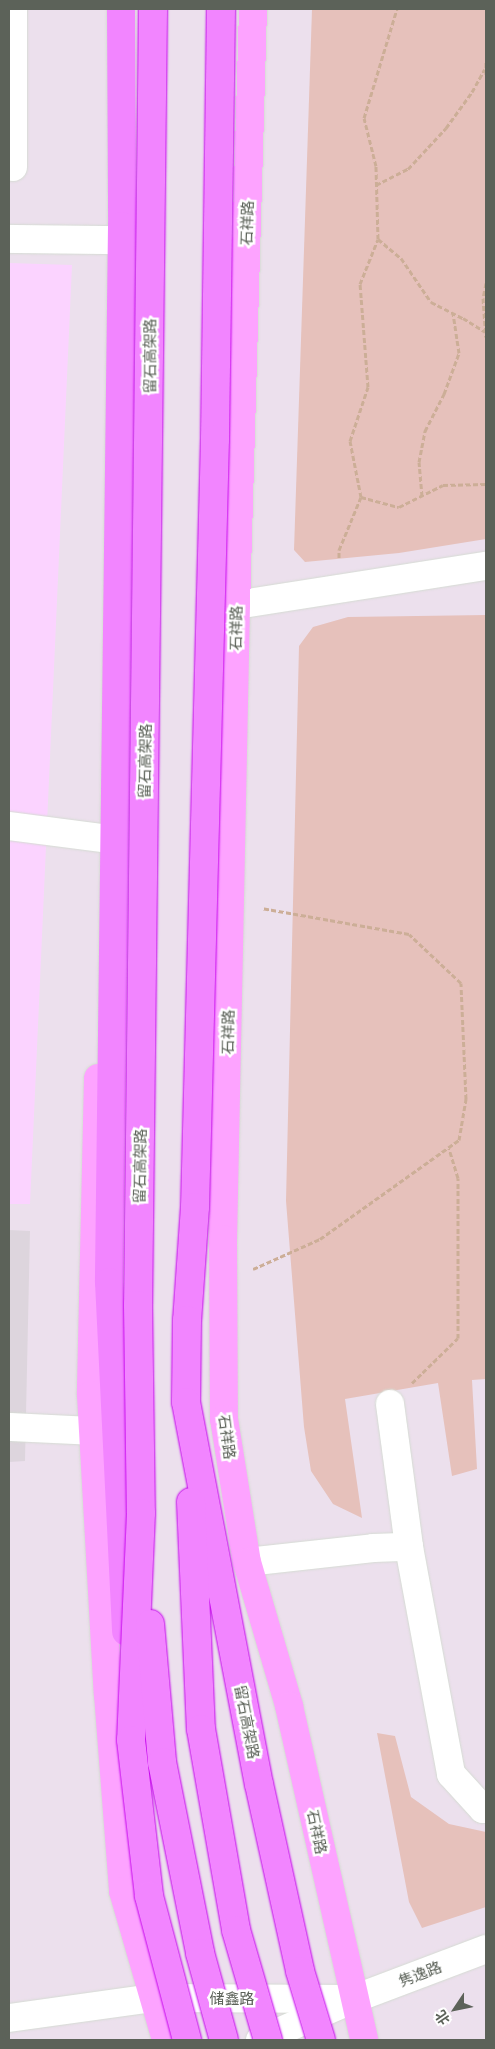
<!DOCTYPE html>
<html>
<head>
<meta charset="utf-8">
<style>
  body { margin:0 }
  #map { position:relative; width:495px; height:2049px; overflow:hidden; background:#ece0ed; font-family:"Titillium Web","Noto Sans SC",sans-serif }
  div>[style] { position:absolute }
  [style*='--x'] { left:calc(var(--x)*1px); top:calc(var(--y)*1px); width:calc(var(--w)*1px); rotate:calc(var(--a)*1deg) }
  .commercial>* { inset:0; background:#fbd3ff }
  .industrial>* { inset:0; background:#ddd5dd }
  .green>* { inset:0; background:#e6c1bb }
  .path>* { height:3px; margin-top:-1.5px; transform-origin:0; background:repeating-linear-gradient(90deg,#ccae97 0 5px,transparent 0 7.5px) }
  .roads { filter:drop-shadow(0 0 1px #d5dbd3) drop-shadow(0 0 1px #d5dbd3) }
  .minor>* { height:28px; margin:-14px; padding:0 14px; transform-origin:14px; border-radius:14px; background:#fff }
  .major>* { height:28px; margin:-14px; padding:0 14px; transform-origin:14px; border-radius:14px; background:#fda3ff }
  .highway>* { height:28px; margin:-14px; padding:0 14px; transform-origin:14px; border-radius:14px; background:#f285ff }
  .bridges { filter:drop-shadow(0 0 1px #c500ed) drop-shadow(0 0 1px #c500ed) }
  .highway-bridge>* { height:28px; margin:-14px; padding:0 14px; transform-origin:14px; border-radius:14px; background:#f285ff }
  span { translate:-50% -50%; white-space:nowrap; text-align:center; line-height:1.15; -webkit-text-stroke:5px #fff; paint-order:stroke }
  .street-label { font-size:15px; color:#5c6259 }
  .frame { position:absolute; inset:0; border:10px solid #5c6259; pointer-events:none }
  .north { position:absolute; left:430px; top:1984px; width:50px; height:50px; -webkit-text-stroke:4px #fff; paint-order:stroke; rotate:236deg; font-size:14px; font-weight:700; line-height:20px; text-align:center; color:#5c6259 }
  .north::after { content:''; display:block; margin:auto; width:18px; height:22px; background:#5c6259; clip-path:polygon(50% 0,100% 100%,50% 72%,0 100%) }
</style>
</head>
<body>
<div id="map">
  <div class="commercial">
    <i style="clip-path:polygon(9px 263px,72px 265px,30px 1204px,9px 1204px)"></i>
  </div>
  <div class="industrial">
    <i style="clip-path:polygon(9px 1230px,30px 1231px,25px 1461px,9px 1462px)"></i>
  </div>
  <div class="green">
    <i style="clip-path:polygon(312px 9px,486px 9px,486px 539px,399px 553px,305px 562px,294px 550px)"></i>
    <i style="clip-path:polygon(486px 615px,486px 1379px,472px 1380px,477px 1469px,452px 1476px,438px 1383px,345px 1399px,362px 1518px,333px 1504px,311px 1471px,304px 1427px,286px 1201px,299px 646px,313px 627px,348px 617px)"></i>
    <i style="clip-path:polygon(377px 1733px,395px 1736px,411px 1797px,449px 1824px,486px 1832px,486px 1907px,422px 1928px,409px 1902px)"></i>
  </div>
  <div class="path">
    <i style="--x:486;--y:62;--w:14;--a:90"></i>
    <i style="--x:376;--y:185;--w:36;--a:-27"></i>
    <i style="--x:408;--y:169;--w:56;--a:-47.2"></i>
    <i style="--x:446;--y:128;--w:44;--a:-54.2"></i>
    <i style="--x:472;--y:92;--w:26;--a:-61"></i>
    <i style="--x:378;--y:239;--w:30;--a:40"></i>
    <i style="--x:401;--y:258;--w:53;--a:55.7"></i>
    <i style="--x:431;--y:302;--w:36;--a:27"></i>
    <i style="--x:463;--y:318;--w:26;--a:32"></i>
    <i style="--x:486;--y:283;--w:15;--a:101"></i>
    <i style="--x:483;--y:298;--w:39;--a:86"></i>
    <i style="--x:422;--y:496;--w:34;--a:-95"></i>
    <i style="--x:419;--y:462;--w:32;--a:-79"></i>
    <i style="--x:425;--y:431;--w:42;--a:-62.8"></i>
    <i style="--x:444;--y:394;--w:44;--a:-69.9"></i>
    <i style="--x:459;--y:353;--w:40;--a:-98.5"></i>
    <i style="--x:361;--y:497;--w:39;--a:15"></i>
    <i style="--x:399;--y:507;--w:49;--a:-26.6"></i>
    <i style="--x:443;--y:485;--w:43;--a:-1.3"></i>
    <i style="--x:339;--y:558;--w:8;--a:-90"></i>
    <i style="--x:339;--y:550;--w:57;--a:-67.5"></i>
    <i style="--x:361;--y:497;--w:57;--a:-101.1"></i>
    <i style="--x:350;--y:441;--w:57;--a:-71.6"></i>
    <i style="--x:368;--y:387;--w:103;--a:-94.4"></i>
    <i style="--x:360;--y:284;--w:48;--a:-68.2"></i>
    <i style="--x:378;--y:239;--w:73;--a:-91.6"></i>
    <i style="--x:376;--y:166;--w:49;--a:-104"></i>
    <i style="--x:364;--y:118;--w:114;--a:-73.2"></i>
    <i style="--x:253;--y:1269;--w:73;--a:-24.1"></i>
    <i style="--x:320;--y:1239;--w:171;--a:-35.5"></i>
    <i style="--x:459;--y:1140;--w:42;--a:-80.3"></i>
    <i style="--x:466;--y:1099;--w:116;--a:-92.5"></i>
    <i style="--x:461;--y:983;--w:71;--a:-136.7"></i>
    <i style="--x:409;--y:934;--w:150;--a:-170"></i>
    <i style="--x:412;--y:1383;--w:64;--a:-44.4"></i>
    <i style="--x:458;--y:1338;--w:160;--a:-90"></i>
    <i style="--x:458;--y:1178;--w:31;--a:-107"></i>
  </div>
  <div class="roads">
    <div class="minor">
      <i style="--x:13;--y:167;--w:158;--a:-90"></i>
      <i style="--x:9;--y:239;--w:102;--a:0.6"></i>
      <i style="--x:236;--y:605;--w:253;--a:-8.9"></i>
      <i style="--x:9;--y:826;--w:94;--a:7.4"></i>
      <i style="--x:390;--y:1404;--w:144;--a:82.4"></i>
      <i style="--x:9;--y:1427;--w:84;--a:2.7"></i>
      <i style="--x:247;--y:1562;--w:127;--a:-6.3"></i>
      <i style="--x:373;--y:1548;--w:36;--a:-2"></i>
      <i style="--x:409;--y:1547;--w:231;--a:79.5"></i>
      <i style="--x:451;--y:1774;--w:47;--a:47.6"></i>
      <i style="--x:483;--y:1809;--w:3;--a:0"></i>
      <i style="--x:9;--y:2018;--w:146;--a:-7.9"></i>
      <i style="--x:154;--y:1998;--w:200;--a:0.3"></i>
      <i style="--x:260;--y:2040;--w:103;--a:-23.6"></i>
      <i style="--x:354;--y:1999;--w:141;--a:-20.7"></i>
    </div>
    <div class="major">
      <i style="--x:253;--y:9;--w:596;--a:91.63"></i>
      <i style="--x:236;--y:605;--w:634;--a:91.17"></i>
      <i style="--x:223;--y:1239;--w:180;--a:89.7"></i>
      <i style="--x:224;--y:1419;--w:145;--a:80.9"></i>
      <i style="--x:247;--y:1562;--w:150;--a:73.7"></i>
      <i style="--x:289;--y:1706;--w:342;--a:77.3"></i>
      <i style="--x:98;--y:1078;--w:317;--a:91.3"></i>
      <i style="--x:91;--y:1395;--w:300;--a:86.8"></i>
      <i style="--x:108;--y:1695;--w:197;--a:85.6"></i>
      <i style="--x:123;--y:1891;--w:155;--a:73.9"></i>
    </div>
    <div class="highway">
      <i style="--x:121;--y:9;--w:217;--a:89.7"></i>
      <i style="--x:122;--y:226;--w:1056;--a:90.71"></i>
      <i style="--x:109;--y:1282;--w:350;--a:87.2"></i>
    </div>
  </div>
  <div class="bridges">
    <div class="highway-bridge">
      <i style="--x:153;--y:9;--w:1296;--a:90.66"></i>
      <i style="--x:138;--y:1305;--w:208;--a:89.2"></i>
      <i style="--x:141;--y:1513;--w:227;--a:92.5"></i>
      <i style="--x:131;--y:1740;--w:157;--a:83.4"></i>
      <i style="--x:149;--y:1896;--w:149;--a:75.2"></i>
      <i style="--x:221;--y:9;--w:430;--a:90.8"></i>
      <i style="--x:215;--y:439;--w:768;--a:91.49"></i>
      <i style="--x:195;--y:1207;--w:113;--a:94"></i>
      <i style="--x:187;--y:1320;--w:82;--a:90.7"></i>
      <i style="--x:186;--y:1402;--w:389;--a:79.2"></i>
      <i style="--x:259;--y:1784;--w:191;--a:77.6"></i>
      <i style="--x:300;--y:1971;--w:72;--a:73.1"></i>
      <i style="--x:191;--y:1502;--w:227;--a:87.5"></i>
      <i style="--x:201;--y:1729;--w:204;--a:80.1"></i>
      <i style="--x:236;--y:1930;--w:115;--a:73.8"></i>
      <i style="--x:150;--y:1624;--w:139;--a:85"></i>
      <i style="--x:162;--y:1762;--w:195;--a:78.7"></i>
      <i style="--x:200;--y:1953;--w:90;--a:74.6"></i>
    </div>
  </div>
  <div class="street-label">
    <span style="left:247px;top:223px;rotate:-88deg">石祥路</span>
    <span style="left:150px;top:356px;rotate:-90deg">留石高架路</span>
    <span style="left:236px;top:628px;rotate:-89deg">石祥路</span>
    <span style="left:145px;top:761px;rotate:-89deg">留石高架路</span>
    <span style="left:228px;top:1032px;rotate:-89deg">石祥路</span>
    <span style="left:140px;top:1166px;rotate:-89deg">留石高架路</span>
    <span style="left:227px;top:1437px;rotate:82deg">石祥路</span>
    <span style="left:247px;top:1722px;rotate:79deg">留石高架路</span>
    <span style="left:317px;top:1832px;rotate:78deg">石祥路</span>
    <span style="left:420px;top:1974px;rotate:-21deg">隽逸路</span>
    <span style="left:232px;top:1999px">储鑫路</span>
  </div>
  <div class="frame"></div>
  <div class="north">北</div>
</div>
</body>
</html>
